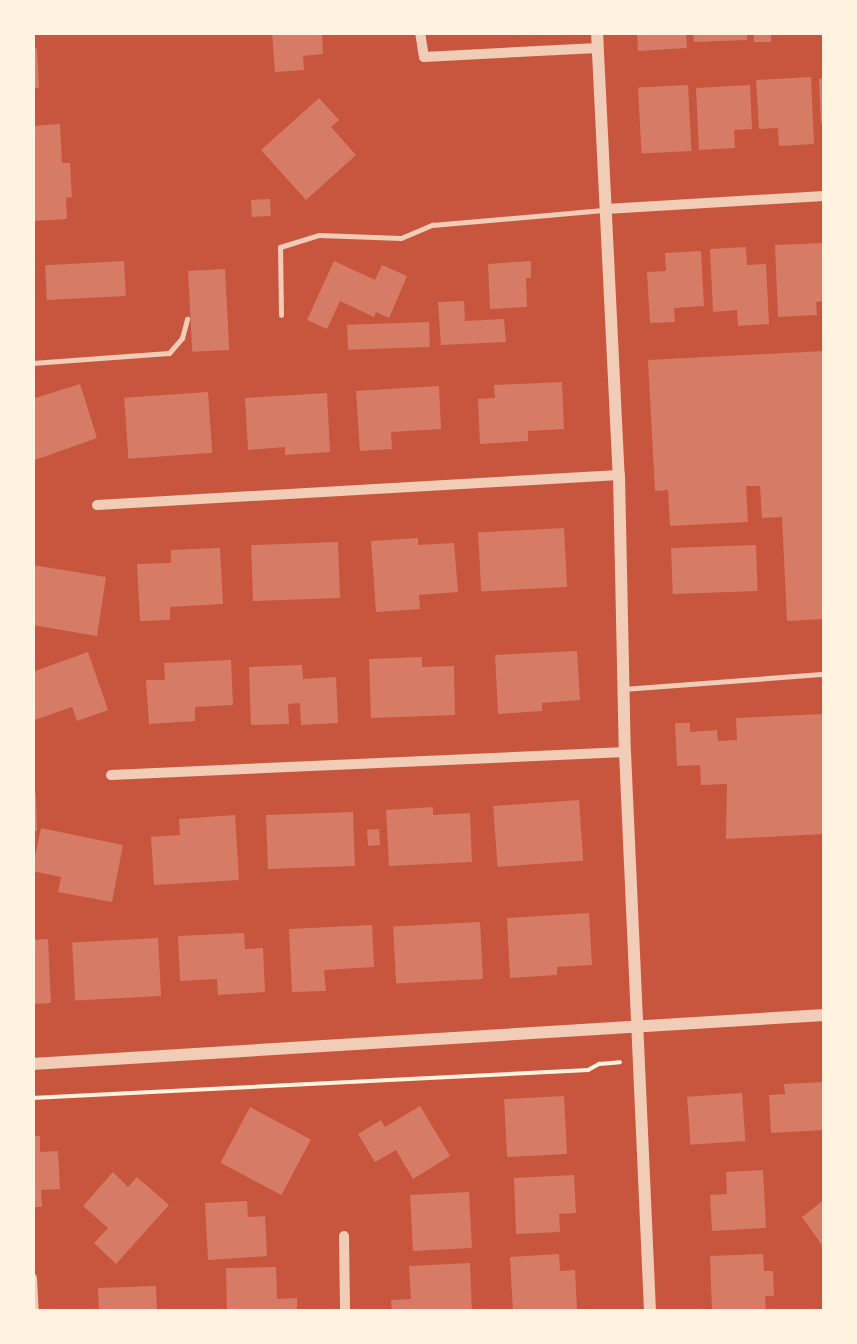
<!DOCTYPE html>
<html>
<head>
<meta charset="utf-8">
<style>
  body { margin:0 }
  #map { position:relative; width:857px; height:1344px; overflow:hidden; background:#c8553d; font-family:"DejaVu Sans",sans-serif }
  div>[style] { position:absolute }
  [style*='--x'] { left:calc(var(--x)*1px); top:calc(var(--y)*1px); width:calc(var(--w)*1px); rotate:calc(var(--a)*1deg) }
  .building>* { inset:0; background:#d67c66; transform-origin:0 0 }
  .path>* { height:4px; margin:-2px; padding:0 2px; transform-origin:2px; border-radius:2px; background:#fff3e0 }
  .service>* { height:5px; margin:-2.5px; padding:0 2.5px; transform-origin:2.5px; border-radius:2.5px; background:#f1ccb7 }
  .minor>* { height:10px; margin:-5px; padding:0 5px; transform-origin:5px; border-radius:5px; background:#f1ccb7 }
  .tertiary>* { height:12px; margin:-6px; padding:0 6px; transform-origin:6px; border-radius:6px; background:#f1ccb7 }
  span { translate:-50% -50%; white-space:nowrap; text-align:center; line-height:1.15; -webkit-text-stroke:8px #fff3e0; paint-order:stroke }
  .frame { position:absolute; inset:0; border:35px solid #fff3e0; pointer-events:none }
</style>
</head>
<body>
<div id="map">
  <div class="building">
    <i style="clip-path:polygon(272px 32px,322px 32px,323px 54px,303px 56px,304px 70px,275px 72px)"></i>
    <i style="clip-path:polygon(637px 32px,686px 32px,687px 48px,638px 51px)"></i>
    <i style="clip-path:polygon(693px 32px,747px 32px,747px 40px,694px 42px)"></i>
    <i style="left:754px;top:32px;width:17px;height:10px"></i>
    <i style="clip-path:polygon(37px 48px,39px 88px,32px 88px,32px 49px)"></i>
    <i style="clip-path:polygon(811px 77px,814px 144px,779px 146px,778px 128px,759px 129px,756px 80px)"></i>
    <i style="clip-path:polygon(824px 78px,824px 123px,821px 123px,819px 79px)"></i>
    <i style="left:688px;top:85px;width:66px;height:50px;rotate:87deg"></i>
    <i style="clip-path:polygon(750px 85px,752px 129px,734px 130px,735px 148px,699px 150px,696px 88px)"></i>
    <i style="clip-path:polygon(319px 98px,339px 120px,331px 127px,356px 155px,306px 200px,261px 150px)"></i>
    <i style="clip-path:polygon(60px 124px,62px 163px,70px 163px,72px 197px,66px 198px,67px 219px,33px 221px,32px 126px)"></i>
    <i style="left:270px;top:199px;width:17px;height:19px;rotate:87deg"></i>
    <i style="clip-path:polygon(824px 243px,824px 301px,816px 302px,817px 315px,778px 317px,775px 245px)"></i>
    <i style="clip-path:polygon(746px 247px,747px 265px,766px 264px,769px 324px,738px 326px,737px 310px,713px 312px,710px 249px)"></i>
    <i style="clip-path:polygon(701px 251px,704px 306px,674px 308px,675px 322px,650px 323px,647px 272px,666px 271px,665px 253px)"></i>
    <i style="left:124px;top:261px;width:35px;height:79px;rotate:87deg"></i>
    <i style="clip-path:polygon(334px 261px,375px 280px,382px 265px,407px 276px,389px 318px,376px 312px,374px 317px,340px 301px,327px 329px,307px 320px)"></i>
    <i style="clip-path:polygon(531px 261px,531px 278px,526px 278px,527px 307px,490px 309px,488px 264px)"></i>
    <i style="left:225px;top:269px;width:81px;height:37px;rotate:87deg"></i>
    <i style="clip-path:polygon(464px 301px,465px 321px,504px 319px,506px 342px,441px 345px,438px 302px)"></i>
    <i style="left:429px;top:322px;width:25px;height:82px;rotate:88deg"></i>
    <i style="clip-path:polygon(824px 351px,824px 619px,787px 621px,782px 517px,762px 518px,760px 486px,746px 486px,748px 522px,670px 526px,668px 490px,655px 491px,648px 360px)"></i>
    <i style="clip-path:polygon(562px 382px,564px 429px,528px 431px,528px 441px,480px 444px,478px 399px,495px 398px,494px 385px)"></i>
    <i style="clip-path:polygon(80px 384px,97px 438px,32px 461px,32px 399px)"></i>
    <i style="clip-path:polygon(439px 386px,441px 429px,391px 432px,392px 449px,360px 451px,356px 391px)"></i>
    <i style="left:208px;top:392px;width:61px;height:84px;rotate:86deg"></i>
    <i style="clip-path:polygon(327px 393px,330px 452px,285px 455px,285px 447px,248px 450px,245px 398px)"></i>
    <i style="left:564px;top:528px;width:59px;height:86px;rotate:87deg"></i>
    <i style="clip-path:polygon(418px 538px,418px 545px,454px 543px,458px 592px,419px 595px,420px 609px,376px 612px,371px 541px)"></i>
    <i style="left:338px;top:542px;width:56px;height:87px;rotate:88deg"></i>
    <i style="left:756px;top:545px;width:46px;height:85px;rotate:88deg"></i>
    <i style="clip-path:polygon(220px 548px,223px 604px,170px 607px,170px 620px,140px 621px,137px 564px,171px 563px,171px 550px)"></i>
    <i style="clip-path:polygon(32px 565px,106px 577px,97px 636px,32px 625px)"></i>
    <i style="clip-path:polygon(577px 651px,580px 700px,542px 703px,542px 711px,498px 714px,495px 655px)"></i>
    <i style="clip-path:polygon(88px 652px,108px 710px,77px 721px,72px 707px,32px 721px,32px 672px)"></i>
    <i style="clip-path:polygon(422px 657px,422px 667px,454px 666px,455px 715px,371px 718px,369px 659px)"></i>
    <i style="clip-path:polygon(231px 660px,233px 705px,195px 707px,195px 721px,149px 724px,146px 680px,165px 680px,164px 663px)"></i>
    <i style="clip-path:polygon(302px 665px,303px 679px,336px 677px,338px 723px,301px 725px,300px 703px,288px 704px,289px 724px,251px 725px,249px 667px)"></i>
    <i style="clip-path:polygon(824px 714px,824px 834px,726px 839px,727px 784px,701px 785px,700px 765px,677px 766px,675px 723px,690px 723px,690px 732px,717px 730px,718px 741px,737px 740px,736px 718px)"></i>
    <i style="clip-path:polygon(32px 794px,36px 794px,37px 831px,32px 831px)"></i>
    <i style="left:579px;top:800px;width:61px;height:86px;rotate:86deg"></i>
    <i style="clip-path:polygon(433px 807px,433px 815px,470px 813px,472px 862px,389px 866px,386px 810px)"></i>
    <i style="left:353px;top:812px;width:54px;height:87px;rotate:88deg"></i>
    <i style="clip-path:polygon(235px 815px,239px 880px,154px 885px,151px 837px,180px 835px,179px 819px)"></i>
    <i style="clip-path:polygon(41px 828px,123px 845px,112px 902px,58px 892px,61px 877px,32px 871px)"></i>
    <i style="left:379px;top:829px;width:16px;height:12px;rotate:86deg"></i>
    <i style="clip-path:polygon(589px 913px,592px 965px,557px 967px,557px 975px,510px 978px,507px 918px)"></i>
    <i style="left:480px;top:922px;width:57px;height:87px;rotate:87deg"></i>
    <i style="clip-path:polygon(372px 925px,374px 967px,324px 970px,326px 991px,292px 992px,289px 929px)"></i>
    <i style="clip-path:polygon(244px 933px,245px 949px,263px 948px,265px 992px,218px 995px,217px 979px,180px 981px,178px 936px)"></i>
    <i style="left:158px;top:938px;width:58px;height:86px;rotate:87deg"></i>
    <i style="clip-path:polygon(48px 939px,51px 1003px,32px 1004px,32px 940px)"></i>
    <i style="clip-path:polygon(824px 1082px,824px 1130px,771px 1133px,769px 1095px,785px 1094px,784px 1084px)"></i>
    <i style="left:742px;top:1093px;width:48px;height:55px;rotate:86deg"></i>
    <i style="left:564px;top:1096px;width:58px;height:60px;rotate:87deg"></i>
    <i style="clip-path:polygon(420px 1106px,450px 1156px,413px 1179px,396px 1150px,375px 1162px,358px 1134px,381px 1120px,385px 1127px)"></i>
    <i style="left:250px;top:1107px;width:69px;height:63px;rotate:28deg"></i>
    <i style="clip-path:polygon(32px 1136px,40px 1136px,40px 1152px,58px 1151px,60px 1189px,41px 1190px,42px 1207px,32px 1207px)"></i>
    <i style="clip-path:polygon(763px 1170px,766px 1228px,712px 1231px,710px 1195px,727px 1194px,726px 1172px)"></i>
    <i style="clip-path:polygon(113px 1172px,128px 1187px,137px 1177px,169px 1205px,116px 1264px,94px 1243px,108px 1228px,83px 1206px)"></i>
    <i style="clip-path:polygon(574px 1175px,576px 1213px,559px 1214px,560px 1232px,516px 1234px,514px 1178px)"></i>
    <i style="left:469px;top:1192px;width:56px;height:59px;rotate:87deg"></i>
    <i style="clip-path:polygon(824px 1200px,824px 1248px,802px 1217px)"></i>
    <i style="clip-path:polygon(247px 1201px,248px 1217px,265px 1216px,267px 1256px,208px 1260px,205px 1203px)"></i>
    <i style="clip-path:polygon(559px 1254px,560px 1271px,575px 1270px,577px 1310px,513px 1312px,510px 1257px)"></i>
    <i style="clip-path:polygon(763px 1254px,764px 1271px,773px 1271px,774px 1296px,765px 1296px,766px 1312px,712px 1312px,710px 1256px)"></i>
    <i style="clip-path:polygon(470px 1263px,472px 1312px,392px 1312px,391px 1300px,411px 1299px,409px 1266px)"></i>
    <i style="clip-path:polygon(276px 1267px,277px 1299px,297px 1298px,297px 1312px,227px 1312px,226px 1268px)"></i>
    <i style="left:156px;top:1286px;width:26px;height:58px;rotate:88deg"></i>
  </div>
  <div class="path">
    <i style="--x:32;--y:1098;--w:557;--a:-2.88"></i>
    <i style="--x:588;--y:1070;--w:13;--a:-29"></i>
    <i style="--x:599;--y:1064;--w:21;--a:-5"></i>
  </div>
  <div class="service">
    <i style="--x:281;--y:315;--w:68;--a:-90.8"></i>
    <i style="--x:280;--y:247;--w:41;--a:-17.1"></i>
    <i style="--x:319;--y:235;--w:82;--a:2.1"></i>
    <i style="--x:401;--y:238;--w:34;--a:-23"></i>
    <i style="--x:432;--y:225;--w:172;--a:-5"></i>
    <i style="--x:32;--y:363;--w:137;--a:-4.2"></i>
    <i style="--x:169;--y:353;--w:20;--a:-49"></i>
    <i style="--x:182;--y:338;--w:20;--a:-75"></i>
    <i style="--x:623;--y:689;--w:202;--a:-4.3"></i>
  </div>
  <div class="minor">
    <i style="--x:420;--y:32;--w:25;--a:81"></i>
    <i style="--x:424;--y:57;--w:174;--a:-3"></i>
    <i style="--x:606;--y:209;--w:218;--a:-3.4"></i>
    <i style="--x:97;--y:505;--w:523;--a:-3.29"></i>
    <i style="--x:111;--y:775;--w:515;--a:-2.56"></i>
    <i style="--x:344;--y:1236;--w:76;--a:89.2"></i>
    <i style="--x:32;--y:1278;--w:34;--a:87"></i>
  </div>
  <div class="tertiary">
    <i style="--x:597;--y:32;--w:444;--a:87.2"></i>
    <i style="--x:619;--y:475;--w:277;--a:88.8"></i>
    <i style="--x:625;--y:752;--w:561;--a:87.44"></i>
    <i style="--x:32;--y:1064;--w:794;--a:-3.54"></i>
  </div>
  <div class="frame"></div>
</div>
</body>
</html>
